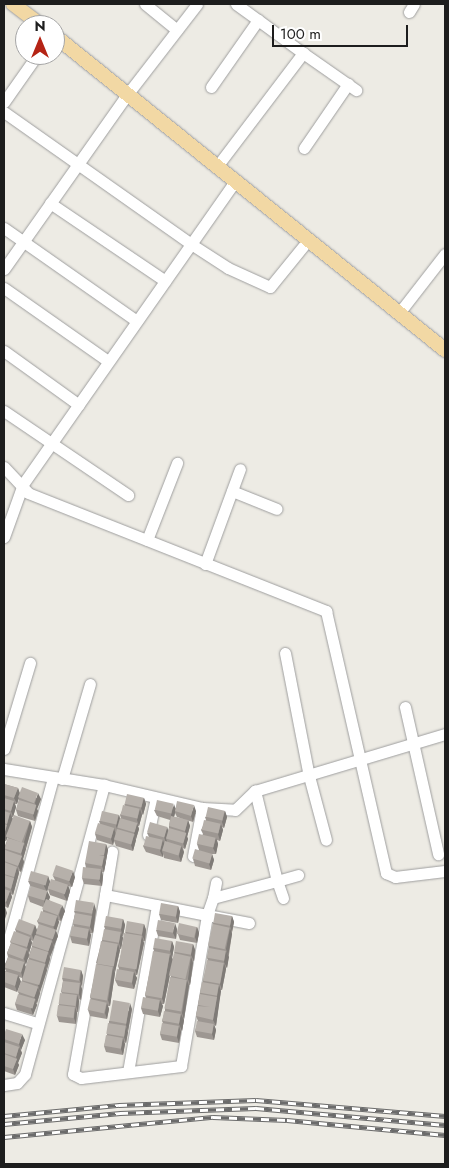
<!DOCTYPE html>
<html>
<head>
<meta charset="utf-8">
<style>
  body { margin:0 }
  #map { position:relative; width:449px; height:1168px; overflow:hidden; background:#edebe4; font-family:Jost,sans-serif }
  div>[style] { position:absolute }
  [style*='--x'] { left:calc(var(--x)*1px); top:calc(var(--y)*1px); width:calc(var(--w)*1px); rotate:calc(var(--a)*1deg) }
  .roads { filter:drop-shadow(0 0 1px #9e9e9e) drop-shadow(0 0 1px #9e9e9e) }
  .minor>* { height:11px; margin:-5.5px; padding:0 5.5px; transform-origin:5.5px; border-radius:5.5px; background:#fff }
  .major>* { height:14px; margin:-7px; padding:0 7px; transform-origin:7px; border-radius:7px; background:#f2d8a4 }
  .rail>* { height:4.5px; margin-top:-2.25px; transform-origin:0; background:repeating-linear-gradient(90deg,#fff 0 8px,#6b6b6b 0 16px); box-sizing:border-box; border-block:1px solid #6b6b6b }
  .wall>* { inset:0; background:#9d9792 }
  .shaded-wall>* { inset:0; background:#7f7b77 }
  .building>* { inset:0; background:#b6b0aa; transform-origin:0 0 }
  span { translate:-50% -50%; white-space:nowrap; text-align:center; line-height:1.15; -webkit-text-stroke:5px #fff; paint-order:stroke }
  .frame { position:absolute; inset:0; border:5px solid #1d1d1d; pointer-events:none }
  .north { position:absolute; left:15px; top:15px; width:50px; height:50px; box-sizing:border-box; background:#fff; border:1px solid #a5a5a5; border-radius:50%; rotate:0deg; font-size:14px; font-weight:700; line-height:20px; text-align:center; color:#1d1d1d }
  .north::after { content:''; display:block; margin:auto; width:18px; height:22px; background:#b52415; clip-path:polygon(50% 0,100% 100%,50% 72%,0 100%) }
  .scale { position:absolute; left:272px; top:25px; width:136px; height:22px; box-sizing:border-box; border:2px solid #1d1d1d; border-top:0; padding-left:6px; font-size:15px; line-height:18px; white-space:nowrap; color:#1d1d1d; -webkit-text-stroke:4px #fff; paint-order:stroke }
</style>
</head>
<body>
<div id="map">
  <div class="roads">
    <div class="minor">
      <i style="--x:145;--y:4;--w:41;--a:39.1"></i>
      <i style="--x:236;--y:4;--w:27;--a:36"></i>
      <i style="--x:409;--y:12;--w:9;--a:-58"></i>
      <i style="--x:211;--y:87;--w:82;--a:-55"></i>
      <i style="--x:258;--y:20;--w:56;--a:36.3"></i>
      <i style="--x:4;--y:102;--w:57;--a:-54.9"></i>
      <i style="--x:4;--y:112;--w:229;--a:35.2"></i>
      <i style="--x:191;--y:244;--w:44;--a:33"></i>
      <i style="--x:228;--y:268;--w:46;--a:24.3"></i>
      <i style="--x:270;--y:287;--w:62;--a:-50.9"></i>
      <i style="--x:304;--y:148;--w:78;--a:-55.5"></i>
      <i style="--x:218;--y:165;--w:141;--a:-52.8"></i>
      <i style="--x:303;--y:53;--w:65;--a:34.9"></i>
      <i style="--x:50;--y:203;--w:139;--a:34.1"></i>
      <i style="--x:4;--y:228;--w:162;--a:35"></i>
      <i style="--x:4;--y:269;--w:212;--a:-54.8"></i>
      <i style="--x:126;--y:96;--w:116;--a:-52.3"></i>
      <i style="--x:4;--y:288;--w:127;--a:35.1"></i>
      <i style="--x:399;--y:313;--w:75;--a:-52.1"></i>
      <i style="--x:4;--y:351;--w:92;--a:35.8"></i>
      <i style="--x:4;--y:411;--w:150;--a:34.1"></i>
      <i style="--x:4;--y:467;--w:35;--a:47"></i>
      <i style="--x:28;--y:493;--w:321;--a:21.6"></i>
      <i style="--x:326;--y:611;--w:269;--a:77.1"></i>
      <i style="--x:386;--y:873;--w:10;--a:24"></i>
      <i style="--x:395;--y:877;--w:50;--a:-6.8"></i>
      <i style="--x:232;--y:491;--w:48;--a:21.8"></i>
      <i style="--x:4;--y:537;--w:56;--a:-70.3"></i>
      <i style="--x:23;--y:484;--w:371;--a:-55"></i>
      <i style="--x:147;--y:540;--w:83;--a:-68.7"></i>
      <i style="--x:205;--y:564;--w:101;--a:-69.8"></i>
      <i style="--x:285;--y:653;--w:125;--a:79"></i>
      <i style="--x:309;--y:776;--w:66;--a:75.1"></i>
      <i style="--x:405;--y:707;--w:151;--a:77.3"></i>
      <i style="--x:4;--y:749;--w:90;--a:-73.2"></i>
      <i style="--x:4;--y:769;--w:101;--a:9.1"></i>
      <i style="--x:104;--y:785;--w:101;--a:13.2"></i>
      <i style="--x:202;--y:808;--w:33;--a:3"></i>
      <i style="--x:235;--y:810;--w:28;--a:-44"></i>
      <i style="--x:255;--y:791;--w:198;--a:-16.7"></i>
      <i style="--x:62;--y:779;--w:99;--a:-73.6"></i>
      <i style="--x:148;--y:835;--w:38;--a:-78"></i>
      <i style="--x:193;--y:856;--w:49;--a:-79.4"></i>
      <i style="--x:105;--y:895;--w:44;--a:-80.8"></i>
      <i style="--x:213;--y:898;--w:16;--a:-79"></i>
      <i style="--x:283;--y:898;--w:18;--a:-109"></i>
      <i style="--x:277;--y:881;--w:22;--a:-16"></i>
      <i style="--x:249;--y:923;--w:43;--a:-169.2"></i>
      <i style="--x:207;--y:915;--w:104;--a:-168.9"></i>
      <i style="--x:105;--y:895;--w:182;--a:100.1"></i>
      <i style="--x:73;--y:1074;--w:9;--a:27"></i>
      <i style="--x:81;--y:1078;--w:101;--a:-6.8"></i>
      <i style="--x:181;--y:1066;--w:153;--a:-80.2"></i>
      <i style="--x:207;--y:915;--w:18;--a:-71"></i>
      <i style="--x:213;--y:898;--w:66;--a:-14.9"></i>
      <i style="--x:277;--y:881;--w:93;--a:-103.7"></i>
      <i style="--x:4;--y:957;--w:186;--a:-74.7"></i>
      <i style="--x:4;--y:1013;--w:34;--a:17"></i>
      <i style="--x:128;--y:1072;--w:169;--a:-80.1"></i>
      <i style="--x:4;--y:1085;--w:13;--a:-9"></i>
      <i style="--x:17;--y:1083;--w:12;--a:-48"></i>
      <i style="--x:25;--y:1074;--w:300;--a:-74.7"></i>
    </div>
    <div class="major">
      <i style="--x:13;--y:4;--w:35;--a:37"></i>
      <i style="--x:55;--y:36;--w:501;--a:38.84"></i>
    </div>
  </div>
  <div class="rail">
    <i style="--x:4;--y:1116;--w:116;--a:-5.5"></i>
    <i style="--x:119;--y:1105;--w:137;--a:-2.1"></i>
    <i style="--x:256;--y:1100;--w:190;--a:4.8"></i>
    <i style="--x:4;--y:1124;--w:117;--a:-5.4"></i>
    <i style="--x:120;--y:1113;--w:136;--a:-2.1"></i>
    <i style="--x:256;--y:1108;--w:190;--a:5.1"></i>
    <i style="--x:4;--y:1137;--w:210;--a:-5.5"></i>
    <i style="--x:213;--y:1117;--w:74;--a:2.3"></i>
    <i style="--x:287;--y:1120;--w:159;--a:5.4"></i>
  </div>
  <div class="wall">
    <i style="clip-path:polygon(4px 784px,18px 788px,20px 794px,41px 799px,37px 809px,38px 811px,35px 821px,18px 816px,16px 810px,19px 800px,19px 798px,17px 804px,15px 804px,16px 807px,13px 817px,12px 817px,12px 819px,30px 821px,32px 827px,23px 859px,24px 862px,21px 872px,19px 871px,19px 873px,13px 895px,11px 894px,12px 897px,8px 908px,4px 906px,4px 855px,5px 851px,4px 848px,8px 838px,8px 837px,6px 841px,5px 841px,5px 843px,4px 847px)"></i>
    <i style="clip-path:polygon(144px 798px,146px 804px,143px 815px,142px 814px,142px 815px,139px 826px,138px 826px,139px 829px,136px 839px,135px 839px,136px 840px,133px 851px,116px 846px,114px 841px,113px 845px,97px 840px,95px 834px,100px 824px,99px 821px,119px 815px,120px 819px,121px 818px,120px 815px,125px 805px,124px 804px)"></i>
    <i style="clip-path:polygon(175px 808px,196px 811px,193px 822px,177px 817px,175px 813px,174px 817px,188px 820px,190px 826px,187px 837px,188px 839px,185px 849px,183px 848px,184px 852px,181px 862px,164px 858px,163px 854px,163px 857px,146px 852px,143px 846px,149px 837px,147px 833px,167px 827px,168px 831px,169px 828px,169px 826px,170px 820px,157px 816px,154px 810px)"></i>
    <i style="clip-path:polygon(225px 811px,227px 817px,224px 828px,222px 827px,223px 830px,220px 841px,217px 840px,218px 844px,216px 854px,212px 854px,214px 860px,211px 870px,195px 866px,193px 859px,199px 850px,197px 844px,203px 834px,201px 830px,206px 820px,205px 817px)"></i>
    <i style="clip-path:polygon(106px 844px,108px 850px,104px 872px,102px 872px,103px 876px,102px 886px,84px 884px,82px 878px,86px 868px,85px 863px)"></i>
    <i style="clip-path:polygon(evenodd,48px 876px,50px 882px,47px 891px,50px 897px,49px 900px,65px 911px,61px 921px,58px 920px,59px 922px,56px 931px,58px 936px,54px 946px,53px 946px,54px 947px,50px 957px,50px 959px,47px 969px,46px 968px,47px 970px,40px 992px,40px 991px,40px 993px,37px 1003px,36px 1003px,37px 1005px,33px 1015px,17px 1010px,15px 1004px,19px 994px,18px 992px,22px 982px,22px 978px,19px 977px,21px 982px,17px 992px,4px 987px,4px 971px,6px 971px,4px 967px,8px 957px,7px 953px,11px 943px,10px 942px,16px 932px,15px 929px,35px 925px,37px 930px,39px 925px,37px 921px,43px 912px,43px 907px,30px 902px,28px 896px,31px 887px,28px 881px,48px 876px,31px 940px,33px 941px,32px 946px,32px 947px,29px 955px,29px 953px,32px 943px,31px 940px,48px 876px,28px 957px,29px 959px,26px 967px,25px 965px,28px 957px)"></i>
    <i style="clip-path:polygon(53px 876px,75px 877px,72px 887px,68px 886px,70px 891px,67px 901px,50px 895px,48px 889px,55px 880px)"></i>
    <i style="clip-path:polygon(178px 906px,180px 912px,178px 923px,161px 920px,159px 914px)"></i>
    <i style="clip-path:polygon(96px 910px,93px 933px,90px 933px,91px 935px,89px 946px,72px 943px,70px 936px,74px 926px,73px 924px,75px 914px,74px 911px)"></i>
    <i style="clip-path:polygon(232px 916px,234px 922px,232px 932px,232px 934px,227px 968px,226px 967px,226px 969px,222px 990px,220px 990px,221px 991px,219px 1002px,219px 1003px,216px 1026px,214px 1025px,216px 1030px,214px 1040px,197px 1037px,195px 1031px,198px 1021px,196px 1016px,200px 994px,200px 993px,203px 982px,203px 981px,208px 960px,207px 958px,209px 948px,209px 946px,213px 925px,213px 923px)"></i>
    <i style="clip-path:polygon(123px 919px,125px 925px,123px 936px,122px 936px,123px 938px,121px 949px,119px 949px,120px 950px,115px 972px,115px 973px,110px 1006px,108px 1006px,109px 1009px,107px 1019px,90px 1016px,88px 1010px,91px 1000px,90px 997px,97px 964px,96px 963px,105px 929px,104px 926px)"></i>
    <i style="clip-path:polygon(144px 924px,146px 930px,145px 941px,143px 941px,144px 943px,137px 975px,135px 975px,137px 978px,134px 989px,118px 986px,115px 980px,119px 969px,118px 966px,126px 934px,125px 932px)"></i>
    <i style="clip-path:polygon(197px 927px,199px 933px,197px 943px,180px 940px,178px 934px)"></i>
    <i style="clip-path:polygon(177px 929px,176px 939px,158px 936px,156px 930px)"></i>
    <i style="clip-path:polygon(172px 941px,174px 947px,172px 958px,172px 957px,173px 960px,164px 1004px,162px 1004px,163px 1006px,160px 1017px,143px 1014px,141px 1008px,146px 998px,145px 995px,154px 951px,153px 948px)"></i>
    <i style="clip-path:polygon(193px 944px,195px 950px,194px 961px,193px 961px,193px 963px,190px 985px,189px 985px,184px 1019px,183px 1018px,184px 1020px,182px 1031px,181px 1030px,181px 1032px,179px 1043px,162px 1040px,160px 1034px,163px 1023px,162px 1021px,165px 1011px,165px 1009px,175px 954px,174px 952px)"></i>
    <i style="clip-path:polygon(81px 970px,83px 976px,81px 987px,82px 989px,81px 1000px,79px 999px,79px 1001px,78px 1012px,77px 1012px,77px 1013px,76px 1024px,59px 1022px,57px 1016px,59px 1005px,59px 1004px,62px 993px,61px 992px,63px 981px,62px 978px)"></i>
    <i style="clip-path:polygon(132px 1009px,128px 1031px,127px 1031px,128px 1032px,126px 1043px,124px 1042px,125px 1044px,123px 1055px,106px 1052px,104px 1046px,107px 1036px,107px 1034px,109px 1023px,109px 1021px)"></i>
    <i style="clip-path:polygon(4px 1035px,25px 1040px,21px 1050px,22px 1053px,18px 1063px,19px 1065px,15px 1075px,4px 1071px)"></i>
  </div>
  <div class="shaded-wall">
    <i style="clip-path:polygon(18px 788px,20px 794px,17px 804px,14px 798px)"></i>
    <i style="clip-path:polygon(38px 793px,41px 799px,37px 809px,38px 811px,35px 821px,33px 815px,36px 806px,35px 803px)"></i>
    <i style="clip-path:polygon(144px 798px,146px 804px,143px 815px,141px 808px)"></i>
    <i style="clip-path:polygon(14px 801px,16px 807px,13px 817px,11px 811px)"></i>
    <i style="clip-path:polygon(174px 804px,176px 810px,175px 811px,175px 813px,173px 821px,171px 815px)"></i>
    <i style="clip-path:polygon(194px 805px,196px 811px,193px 822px,191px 816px)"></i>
    <i style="clip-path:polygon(140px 809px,142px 815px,139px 826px,137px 820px)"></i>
    <i style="clip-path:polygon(225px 811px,227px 817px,224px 828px,222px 822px)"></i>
    <i style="clip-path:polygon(10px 813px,13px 819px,6px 841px,4px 835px)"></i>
    <i style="clip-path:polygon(119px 815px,121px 822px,117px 828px,118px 832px,116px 826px)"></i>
    <i style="clip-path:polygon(188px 820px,190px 826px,187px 837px,185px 831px)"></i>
    <i style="clip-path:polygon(30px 821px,32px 827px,26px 848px,24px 842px)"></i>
    <i style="clip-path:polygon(137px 823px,139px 829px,136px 839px,134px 833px)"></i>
    <i style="clip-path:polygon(221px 824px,223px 830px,220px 841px,218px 834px)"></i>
    <i style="clip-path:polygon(167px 827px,169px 833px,166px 839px,167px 841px,166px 843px,164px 837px)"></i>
    <i style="clip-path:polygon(114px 828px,116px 835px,114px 840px,114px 841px,113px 845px,111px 839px)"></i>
    <i style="clip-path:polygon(186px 833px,188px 839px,185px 849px,183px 843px)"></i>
    <i style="clip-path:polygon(134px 834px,136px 840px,133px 851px,131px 845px)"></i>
    <i style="clip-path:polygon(216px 838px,218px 844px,216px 854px,213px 848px)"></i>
    <i style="clip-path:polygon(163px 840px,165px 846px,162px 851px,163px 854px,163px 857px,160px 851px)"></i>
    <i style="clip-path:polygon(24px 843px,26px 849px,23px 859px,24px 862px,21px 872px,18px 866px,22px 856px,21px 853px)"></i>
    <i style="clip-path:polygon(106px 844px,108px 850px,106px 861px,104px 855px)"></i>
    <i style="clip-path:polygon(181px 846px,184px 852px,181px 862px,179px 856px)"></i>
    <i style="clip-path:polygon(212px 854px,214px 860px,211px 870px,209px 864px)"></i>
    <i style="clip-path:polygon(104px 856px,106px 862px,104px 872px,102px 866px)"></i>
    <i style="clip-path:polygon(17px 867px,19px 873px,13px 895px,11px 889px)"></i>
    <i style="clip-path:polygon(101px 869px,103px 876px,102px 886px,99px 880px)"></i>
    <i style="clip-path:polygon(73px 871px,75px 877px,72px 887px,69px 881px)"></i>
    <i style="clip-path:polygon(48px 876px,50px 882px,47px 892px,44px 886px)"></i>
    <i style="clip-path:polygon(68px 885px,70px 891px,67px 901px,64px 895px)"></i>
    <i style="clip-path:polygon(10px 891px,12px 897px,8px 908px,6px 902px)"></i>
    <i style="clip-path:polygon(47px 891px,50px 897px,46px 908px,44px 902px)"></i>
    <i style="clip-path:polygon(94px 903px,96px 910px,93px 933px,90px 927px)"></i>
    <i style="clip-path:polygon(62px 905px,65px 911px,61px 921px,59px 915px)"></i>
    <i style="clip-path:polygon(178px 906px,180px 912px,178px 923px,176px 917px)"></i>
    <i style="clip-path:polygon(5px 907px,7px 913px,4px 922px,4px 910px)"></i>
    <i style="clip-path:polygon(57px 916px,59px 922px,56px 931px,58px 936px,54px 946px,52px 940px,55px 931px,53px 926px)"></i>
    <i style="clip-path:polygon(232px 916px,234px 922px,232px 932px,230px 926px)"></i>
    <i style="clip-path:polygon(123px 919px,125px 925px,123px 936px,121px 930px)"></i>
    <i style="clip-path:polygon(175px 923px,177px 929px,176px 939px,173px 933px)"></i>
    <i style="clip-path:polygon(144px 924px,146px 930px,145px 941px,142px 935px)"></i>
    <i style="clip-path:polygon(35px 925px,37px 931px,34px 941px,32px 935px)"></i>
    <i style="clip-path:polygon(197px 927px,199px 933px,197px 943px,195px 937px)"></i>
    <i style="clip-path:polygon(230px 928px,232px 934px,228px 956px,226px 949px)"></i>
    <i style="clip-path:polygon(89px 929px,91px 935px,89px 946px,87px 939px)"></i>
    <i style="clip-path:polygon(121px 932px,123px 938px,121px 949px,119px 943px)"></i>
    <i style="clip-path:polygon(142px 936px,144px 943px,137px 975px,135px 969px)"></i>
    <i style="clip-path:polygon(30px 937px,32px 943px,29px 953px,27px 947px)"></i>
    <i style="clip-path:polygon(52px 941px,54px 947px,50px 957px,48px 951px)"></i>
    <i style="clip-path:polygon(172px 941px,174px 947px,172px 958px,170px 951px)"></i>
    <i style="clip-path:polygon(118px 944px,120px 950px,115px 972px,113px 966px)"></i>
    <i style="clip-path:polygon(193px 944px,195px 950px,194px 961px,191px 955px)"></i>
    <i style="clip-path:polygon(27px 949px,29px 955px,26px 965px,24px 959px)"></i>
    <i style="clip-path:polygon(226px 951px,229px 957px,227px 968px,224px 962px)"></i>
    <i style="clip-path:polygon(48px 952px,50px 959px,47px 969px,45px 963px)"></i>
    <i style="clip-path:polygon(170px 954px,173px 960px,164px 1004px,162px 998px)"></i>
    <i style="clip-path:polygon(191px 957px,193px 963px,190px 985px,188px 979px)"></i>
    <i style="clip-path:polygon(24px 962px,26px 968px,23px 979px,21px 972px)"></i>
    <i style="clip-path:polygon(224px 963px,226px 969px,222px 990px,220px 984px)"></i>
    <i style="clip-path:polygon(45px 964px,47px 970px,40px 992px,38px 985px)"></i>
    <i style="clip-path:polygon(113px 967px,115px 973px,110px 1006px,108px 1000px)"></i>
    <i style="clip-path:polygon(81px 970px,83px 976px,82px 987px,80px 981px)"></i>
    <i style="clip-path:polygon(134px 972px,137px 978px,134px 989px,132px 983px)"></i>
    <i style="clip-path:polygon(18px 975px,21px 982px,17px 992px,15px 986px)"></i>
    <i style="clip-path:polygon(187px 980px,189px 986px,184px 1019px,182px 1013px)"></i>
    <i style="clip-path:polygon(80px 983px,82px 989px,81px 1000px,79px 994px)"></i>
    <i style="clip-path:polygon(219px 985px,221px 991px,216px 1026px,213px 1020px)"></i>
    <i style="clip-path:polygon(38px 987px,40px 993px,37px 1003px,34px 997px)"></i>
    <i style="clip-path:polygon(77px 995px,79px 1001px,78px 1012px,76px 1006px)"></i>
    <i style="clip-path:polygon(35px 999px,37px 1005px,33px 1015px,31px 1009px)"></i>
    <i style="clip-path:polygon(160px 1000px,163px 1006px,160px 1017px,158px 1011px)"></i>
    <i style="clip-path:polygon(107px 1003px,109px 1009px,107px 1019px,105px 1013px)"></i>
    <i style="clip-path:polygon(130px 1003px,132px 1009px,128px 1031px,126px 1025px)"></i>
    <i style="clip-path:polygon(75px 1007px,77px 1013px,76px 1024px,74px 1018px)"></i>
    <i style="clip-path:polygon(181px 1014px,184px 1020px,182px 1031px,179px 1024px)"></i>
    <i style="clip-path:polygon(214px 1024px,216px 1030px,214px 1040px,212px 1034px)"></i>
    <i style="clip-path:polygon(126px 1026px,128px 1032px,126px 1043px,124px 1037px)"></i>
    <i style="clip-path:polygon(179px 1026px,181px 1032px,179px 1043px,177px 1037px)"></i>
    <i style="clip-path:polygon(22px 1034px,25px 1040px,21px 1050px,19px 1044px)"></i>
    <i style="clip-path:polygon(123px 1038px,125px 1044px,123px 1055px,121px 1049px)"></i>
    <i style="clip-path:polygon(19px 1047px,22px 1053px,18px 1063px,19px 1065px,15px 1075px,13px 1069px,17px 1059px,16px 1057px)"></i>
  </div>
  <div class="building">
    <i style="clip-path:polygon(4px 784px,18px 788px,14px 798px,4px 795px)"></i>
    <i style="left:22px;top:787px;width:17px;height:11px;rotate:21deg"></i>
    <i style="left:127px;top:794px;width:17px;height:10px;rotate:13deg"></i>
    <i style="clip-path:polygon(4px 798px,14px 801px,11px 811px,4px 809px)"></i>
    <i style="left:19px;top:800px;width:18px;height:10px;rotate:16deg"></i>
    <i style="left:157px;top:800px;width:17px;height:10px;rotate:13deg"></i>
    <i style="clip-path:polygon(177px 801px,194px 805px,191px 816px,175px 811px)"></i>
    <i style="left:123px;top:805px;width:17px;height:10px;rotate:13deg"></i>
    <i style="left:208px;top:807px;width:17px;height:10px;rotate:13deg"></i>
    <i style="clip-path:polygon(4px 811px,10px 813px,7px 824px,4px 823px)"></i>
    <i style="left:102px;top:811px;width:17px;height:10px;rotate:13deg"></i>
    <i style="left:14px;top:815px;width:17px;height:23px;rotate:21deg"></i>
    <i style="clip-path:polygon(171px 816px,188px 820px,185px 831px,169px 826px)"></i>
    <i style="left:120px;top:818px;width:18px;height:10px;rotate:16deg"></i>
    <i style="left:204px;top:820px;width:17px;height:10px;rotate:13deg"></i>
    <i style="left:150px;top:822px;width:18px;height:11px;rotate:16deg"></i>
    <i style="left:98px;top:823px;width:17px;height:11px;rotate:17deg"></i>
    <i style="clip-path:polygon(4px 824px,7px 825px,4px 835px)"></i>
    <i style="left:169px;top:828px;width:18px;height:11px;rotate:16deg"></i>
    <i style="left:117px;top:829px;width:18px;height:11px;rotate:16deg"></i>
    <i style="left:199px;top:834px;width:17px;height:10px;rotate:13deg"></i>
    <i style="left:146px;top:836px;width:17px;height:10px;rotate:13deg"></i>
    <i style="left:8px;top:838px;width:17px;height:11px;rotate:17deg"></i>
    <i style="clip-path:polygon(89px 841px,106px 844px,104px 855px,99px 855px,104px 856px,102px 866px,85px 863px)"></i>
    <i style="left:165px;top:841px;width:17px;height:10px;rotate:17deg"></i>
    <i style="left:195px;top:849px;width:18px;height:10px;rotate:16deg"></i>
    <i style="clip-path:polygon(5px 850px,22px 856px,18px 866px,4px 861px,4px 855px)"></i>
    <i style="clip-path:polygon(4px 862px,17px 867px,14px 877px,4px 874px)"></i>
    <i style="left:56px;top:865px;width:18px;height:11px;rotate:19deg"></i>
    <i style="left:83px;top:867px;width:18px;height:11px;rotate:6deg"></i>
    <i style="left:31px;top:871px;width:18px;height:10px;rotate:16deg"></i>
    <i style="clip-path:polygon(4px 875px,14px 878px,11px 889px,4px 886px)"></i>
    <i style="left:51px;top:879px;width:18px;height:10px;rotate:19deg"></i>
    <i style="left:31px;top:886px;width:17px;height:10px;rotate:17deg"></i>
    <i style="clip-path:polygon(4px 889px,10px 891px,6px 902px,4px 901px)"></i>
    <i style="left:46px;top:899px;width:17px;height:11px;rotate:21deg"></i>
    <i style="left:76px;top:900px;width:18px;height:11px;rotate:9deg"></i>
    <i style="left:161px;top:903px;width:17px;height:11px;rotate:10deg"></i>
    <i style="left:41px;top:911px;width:17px;height:11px;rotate:17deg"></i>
    <i style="left:75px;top:913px;width:17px;height:11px;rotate:10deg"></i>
    <i style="left:215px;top:913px;width:17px;height:10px;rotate:10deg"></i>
    <i style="left:106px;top:916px;width:17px;height:10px;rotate:10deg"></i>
    <i style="left:19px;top:919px;width:17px;height:11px;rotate:21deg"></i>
    <i style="left:158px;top:920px;width:17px;height:10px;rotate:10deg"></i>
    <i style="left:127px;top:921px;width:17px;height:11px;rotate:10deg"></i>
    <i style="left:179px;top:923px;width:18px;height:11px;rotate:13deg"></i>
    <i style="left:39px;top:924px;width:18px;height:10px;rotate:19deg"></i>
    <i style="left:213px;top:924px;width:17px;height:22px;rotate:13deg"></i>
    <i style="left:72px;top:926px;width:17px;height:10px;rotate:10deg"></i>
    <i style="left:104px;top:929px;width:17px;height:11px;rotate:10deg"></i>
    <i style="clip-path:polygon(14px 931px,30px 937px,27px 947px,10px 942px)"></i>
    <i style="left:124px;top:933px;width:18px;height:34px;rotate:9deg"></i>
    <i style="left:35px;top:935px;width:18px;height:11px;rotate:19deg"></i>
    <i style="left:155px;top:938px;width:17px;height:10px;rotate:10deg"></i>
    <i style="left:101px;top:941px;width:17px;height:23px;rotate:10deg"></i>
    <i style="left:176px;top:941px;width:17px;height:11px;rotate:10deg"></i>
    <i style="left:11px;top:943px;width:17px;height:11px;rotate:21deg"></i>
    <i style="left:32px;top:947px;width:17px;height:11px;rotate:17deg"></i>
    <i style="left:209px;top:948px;width:17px;height:10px;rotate:10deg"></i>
    <i style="left:153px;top:951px;width:17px;height:45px;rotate:10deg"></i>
    <i style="left:174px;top:953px;width:17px;height:23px;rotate:13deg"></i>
    <i style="left:8px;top:957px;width:17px;height:11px;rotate:17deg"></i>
    <i style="left:28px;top:959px;width:18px;height:22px;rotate:16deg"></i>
    <i style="left:207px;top:960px;width:17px;height:21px;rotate:10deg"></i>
    <i style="left:96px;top:964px;width:17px;height:34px;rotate:10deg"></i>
    <i style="left:64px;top:967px;width:17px;height:11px;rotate:10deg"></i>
    <i style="left:117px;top:969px;width:17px;height:11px;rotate:10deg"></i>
    <i style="clip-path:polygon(4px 971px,18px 975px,15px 986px,4px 982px)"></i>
    <i style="left:170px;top:977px;width:17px;height:32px;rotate:10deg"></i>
    <i style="left:21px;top:981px;width:18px;height:11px;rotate:19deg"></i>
    <i style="left:63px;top:981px;width:17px;height:11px;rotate:7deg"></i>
    <i style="left:202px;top:982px;width:17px;height:11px;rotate:10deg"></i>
    <i style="left:60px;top:993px;width:17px;height:11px;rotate:7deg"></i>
    <i style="left:18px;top:994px;width:18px;height:10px;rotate:16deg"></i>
    <i style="clip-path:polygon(200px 994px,217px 997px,213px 1020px,196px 1016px,198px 1006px,210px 1007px,198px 1005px)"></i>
    <i style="left:143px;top:997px;width:17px;height:11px;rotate:10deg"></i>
    <i style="left:90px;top:999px;width:17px;height:11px;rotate:13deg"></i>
    <i style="left:113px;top:1000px;width:17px;height:21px;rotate:10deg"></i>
    <i style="left:58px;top:1005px;width:17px;height:11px;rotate:7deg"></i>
    <i style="left:164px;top:1011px;width:17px;height:10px;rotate:10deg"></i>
    <i style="left:197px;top:1021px;width:17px;height:10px;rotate:10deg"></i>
    <i style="left:108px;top:1023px;width:18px;height:11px;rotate:9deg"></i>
    <i style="left:162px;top:1023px;width:17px;height:11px;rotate:10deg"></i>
    <i style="clip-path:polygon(6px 1029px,22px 1034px,19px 1044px,4px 1039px,4px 1035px)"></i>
    <i style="left:106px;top:1035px;width:17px;height:11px;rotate:10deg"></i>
    <i style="clip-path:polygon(4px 1042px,19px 1047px,16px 1057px,4px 1053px)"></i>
    <i style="clip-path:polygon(4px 1054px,17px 1059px,13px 1069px,4px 1066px)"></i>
  </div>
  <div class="frame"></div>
  <div class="north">N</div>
  <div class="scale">100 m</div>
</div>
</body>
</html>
